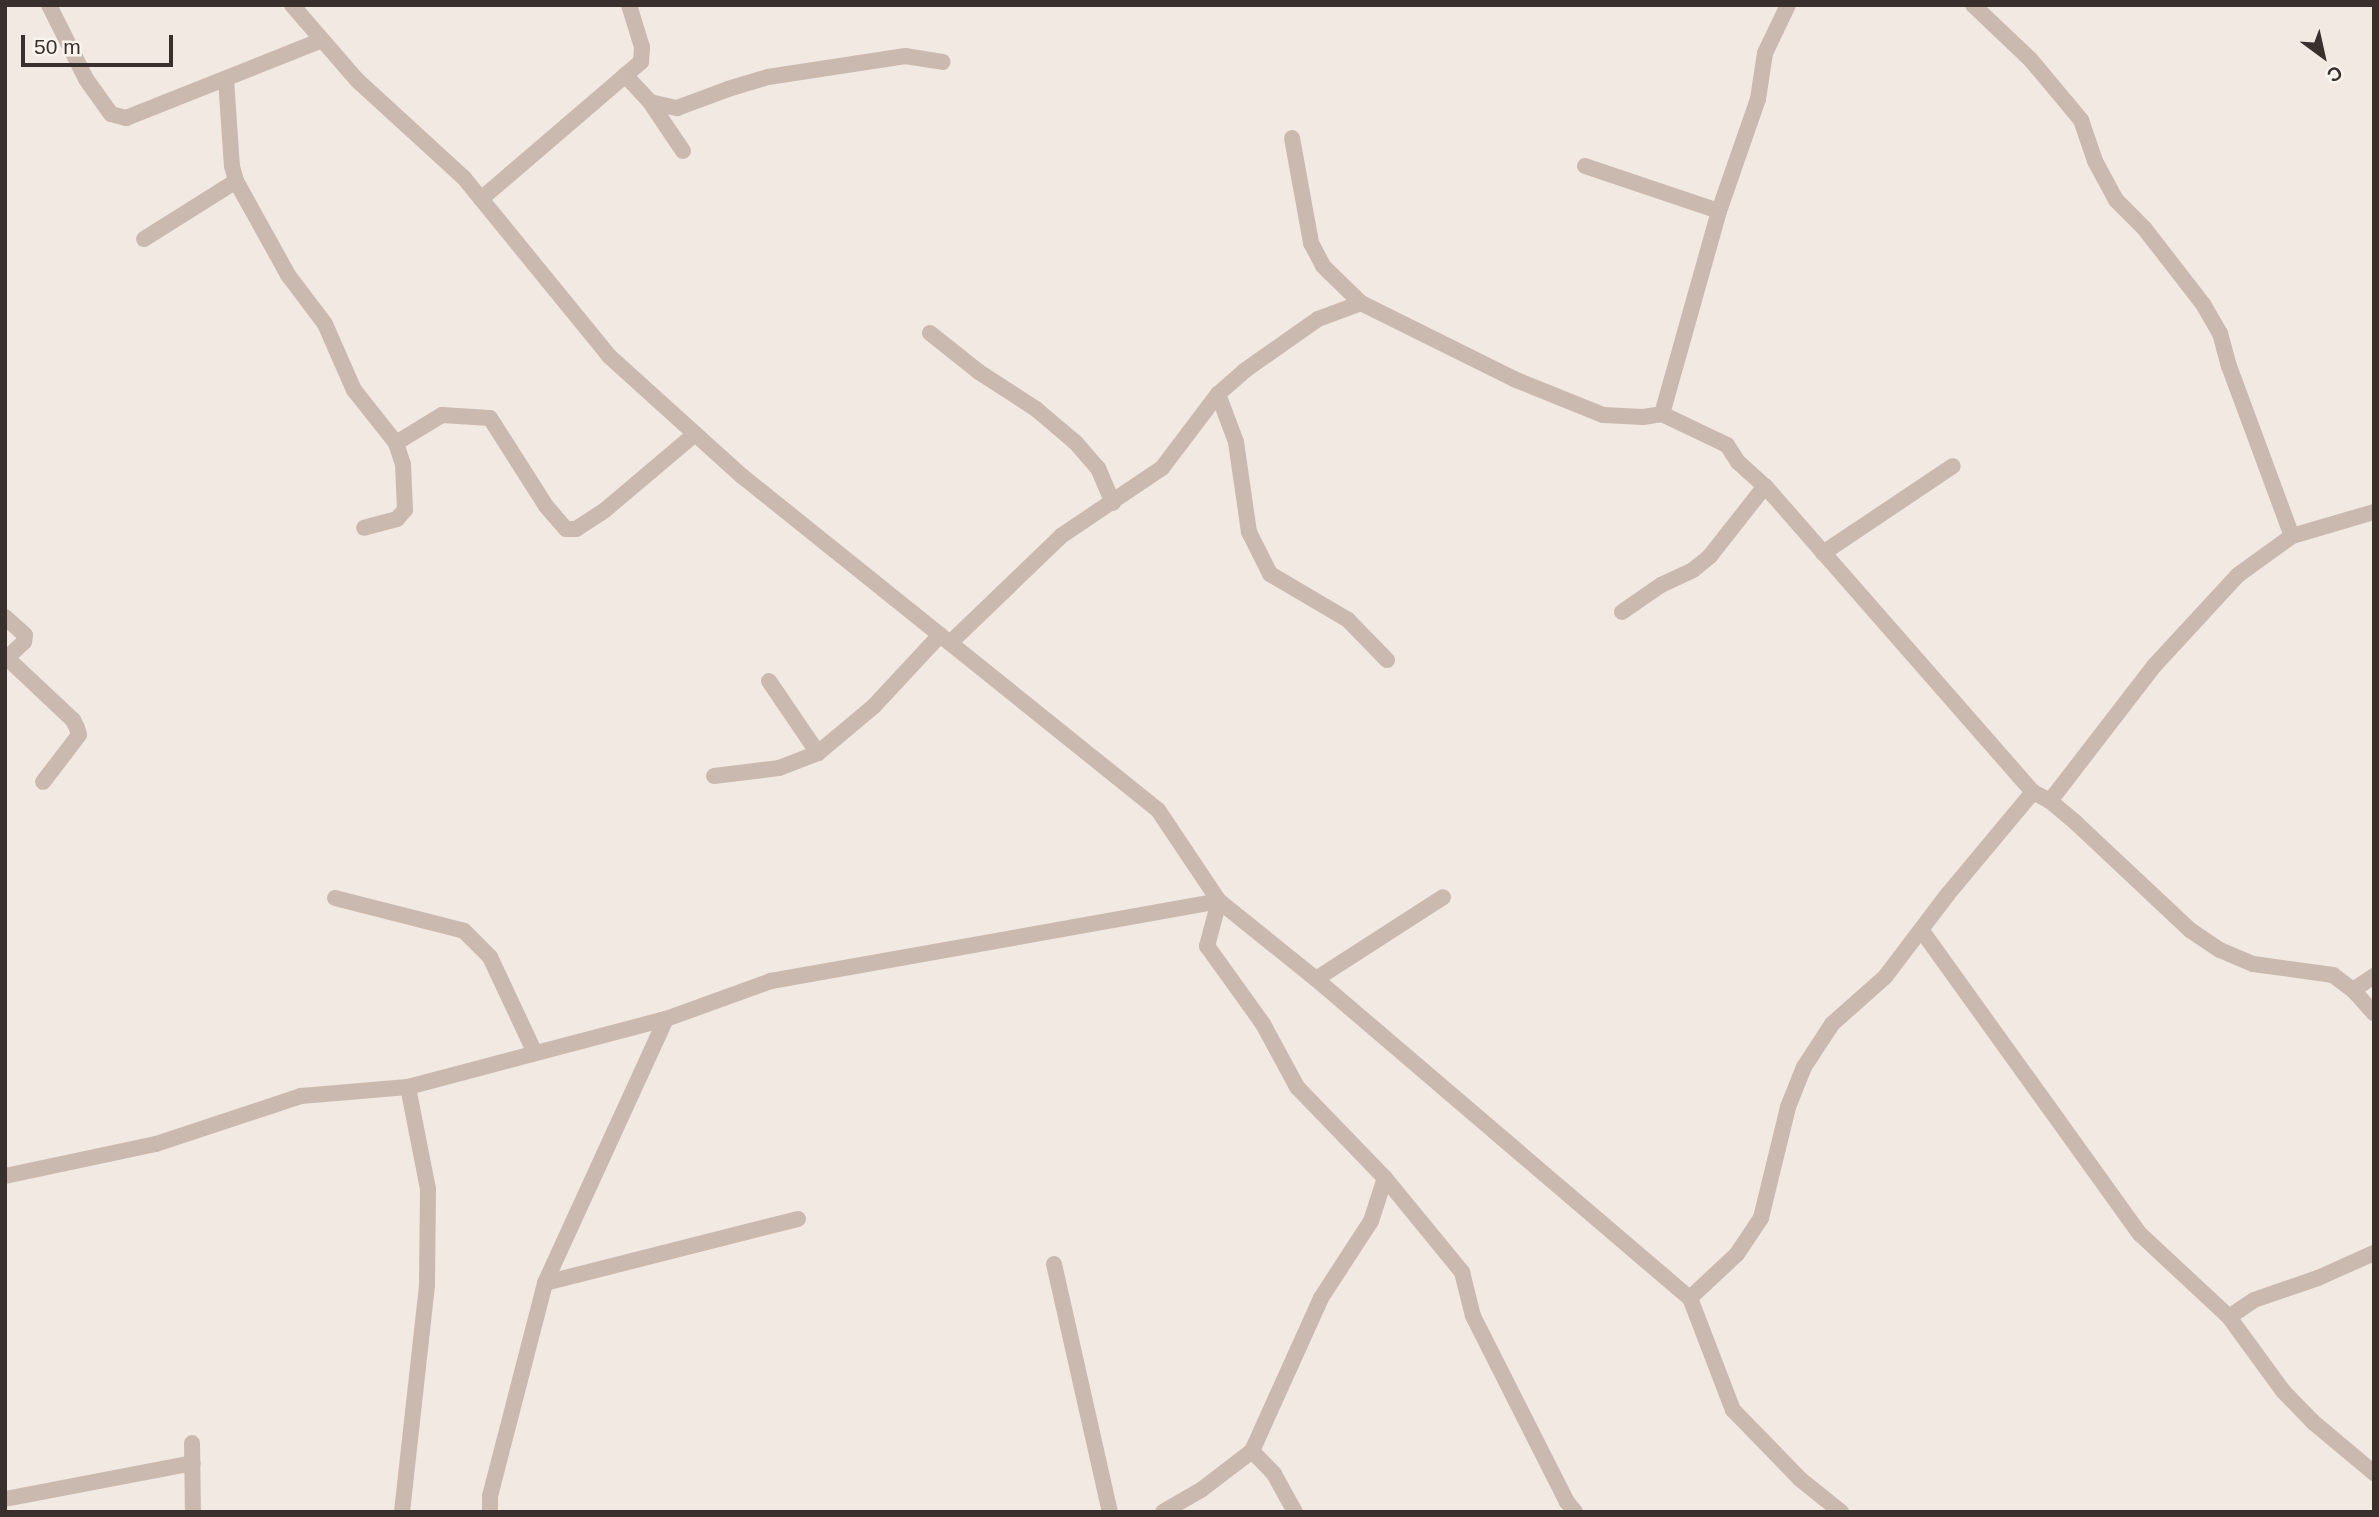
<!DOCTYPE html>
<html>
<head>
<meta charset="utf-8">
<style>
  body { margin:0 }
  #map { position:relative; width:2379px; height:1517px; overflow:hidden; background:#f2e9e2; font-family:Arial,sans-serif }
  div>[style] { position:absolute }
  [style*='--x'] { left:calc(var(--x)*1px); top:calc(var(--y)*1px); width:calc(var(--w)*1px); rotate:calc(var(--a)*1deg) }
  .street>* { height:16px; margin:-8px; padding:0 8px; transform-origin:8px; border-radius:8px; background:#cab9ae }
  span { translate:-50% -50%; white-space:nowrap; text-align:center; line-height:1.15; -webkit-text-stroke:5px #faf4ef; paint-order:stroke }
  .frame { position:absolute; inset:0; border:7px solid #392f2c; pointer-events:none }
  .north { position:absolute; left:2288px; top:21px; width:70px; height:70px; -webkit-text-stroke:5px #faf4ef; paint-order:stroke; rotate:147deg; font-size:19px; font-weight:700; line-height:28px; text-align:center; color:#392f2c }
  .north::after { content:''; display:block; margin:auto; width:24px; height:32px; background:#392f2c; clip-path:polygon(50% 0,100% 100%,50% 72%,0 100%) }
  .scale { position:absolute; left:21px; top:35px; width:152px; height:32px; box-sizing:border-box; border:4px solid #392f2c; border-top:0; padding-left:9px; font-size:21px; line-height:24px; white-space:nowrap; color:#392f2c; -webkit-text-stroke:5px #faf4ef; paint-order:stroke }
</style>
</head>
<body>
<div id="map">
  <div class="street">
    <i style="--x:49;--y:5;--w:83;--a:63.4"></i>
    <i style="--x:86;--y:79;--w:43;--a:54.5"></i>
    <i style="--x:111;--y:114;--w:16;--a:15"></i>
    <i style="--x:126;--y:118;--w:211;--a:-21.7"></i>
    <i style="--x:292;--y:5;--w:99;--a:49.1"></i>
    <i style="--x:357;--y:80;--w:145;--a:42.5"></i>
    <i style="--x:464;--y:178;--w:230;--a:50.8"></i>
    <i style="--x:609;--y:356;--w:179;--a:42.1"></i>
    <i style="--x:742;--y:476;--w:533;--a:38.76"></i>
    <i style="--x:1158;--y:810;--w:110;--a:56.2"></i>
    <i style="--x:1219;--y:901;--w:124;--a:38.8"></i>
    <i style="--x:1316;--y:979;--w:492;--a:40.5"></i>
    <i style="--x:1690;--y:1298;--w:120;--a:69"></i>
    <i style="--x:1733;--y:1410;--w:96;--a:45.8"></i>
    <i style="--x:1800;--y:1479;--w:53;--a:38.8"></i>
    <i style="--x:1973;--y:5;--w:79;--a:43.5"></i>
    <i style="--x:2030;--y:59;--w:80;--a:50.1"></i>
    <i style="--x:2081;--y:120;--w:43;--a:71.1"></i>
    <i style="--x:2095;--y:161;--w:44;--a:61.7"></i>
    <i style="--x:2116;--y:200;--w:40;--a:45"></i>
    <i style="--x:2144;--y:228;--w:96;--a:52.2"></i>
    <i style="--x:2203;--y:304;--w:34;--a:60"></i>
    <i style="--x:2220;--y:333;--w:34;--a:75"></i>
    <i style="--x:2229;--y:366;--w:181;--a:69.7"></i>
    <i style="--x:625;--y:75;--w:37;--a:47"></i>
    <i style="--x:650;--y:102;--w:59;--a:56"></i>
    <i style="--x:226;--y:79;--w:87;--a:86.1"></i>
    <i style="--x:232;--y:166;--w:16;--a:75"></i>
    <i style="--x:236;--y:181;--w:107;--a:61"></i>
    <i style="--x:288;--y:275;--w:61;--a:52.9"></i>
    <i style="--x:325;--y:324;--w:72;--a:66.3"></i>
    <i style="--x:354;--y:390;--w:68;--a:51.6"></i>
    <i style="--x:396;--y:443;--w:22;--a:72"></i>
    <i style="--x:403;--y:464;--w:46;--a:87.5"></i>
    <i style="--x:405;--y:510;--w:12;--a:132"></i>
    <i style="--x:397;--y:519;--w:34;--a:165"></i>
    <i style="--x:650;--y:102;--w:28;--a:13"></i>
    <i style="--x:677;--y:108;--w:54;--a:-20.4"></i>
    <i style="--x:728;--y:89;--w:42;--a:-16.7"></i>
    <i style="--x:768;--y:77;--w:139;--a:-8.7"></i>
    <i style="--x:905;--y:56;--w:38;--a:9"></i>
    <i style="--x:1292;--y:138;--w:107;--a:79.7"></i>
    <i style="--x:1311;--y:243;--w:26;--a:62"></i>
    <i style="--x:1323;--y:266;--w:53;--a:44.2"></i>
    <i style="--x:1585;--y:166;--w:141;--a:18.6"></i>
    <i style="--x:481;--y:199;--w:211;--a:-40.6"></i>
    <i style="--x:641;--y:62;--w:15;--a:-86"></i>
    <i style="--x:642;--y:47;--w:44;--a:-107.2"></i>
    <i style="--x:144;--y:239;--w:109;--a:-32.2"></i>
    <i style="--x:930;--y:333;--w:63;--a:38.5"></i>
    <i style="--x:979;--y:372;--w:68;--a:33"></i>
    <i style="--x:1036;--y:409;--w:52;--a:40.4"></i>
    <i style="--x:1076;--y:443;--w:33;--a:49"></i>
    <i style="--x:1098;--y:468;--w:38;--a:67"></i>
    <i style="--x:1218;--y:394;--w:51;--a:69.4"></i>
    <i style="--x:1236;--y:442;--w:91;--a:81.8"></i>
    <i style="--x:1249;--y:532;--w:47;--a:63.4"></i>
    <i style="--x:1270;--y:574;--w:91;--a:30.5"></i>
    <i style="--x:1348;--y:620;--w:56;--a:45.7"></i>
    <i style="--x:1662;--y:414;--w:211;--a:-74.3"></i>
    <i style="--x:1719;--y:211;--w:119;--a:-70.8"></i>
    <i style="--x:1758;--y:99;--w:47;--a:-81.3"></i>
    <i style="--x:1765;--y:53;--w:53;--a:-64.4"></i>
    <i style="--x:396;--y:443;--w:54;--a:-31.3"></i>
    <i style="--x:442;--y:415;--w:48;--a:3.6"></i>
    <i style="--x:490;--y:418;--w:104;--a:57.5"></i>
    <i style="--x:546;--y:506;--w:30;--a:49"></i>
    <i style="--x:566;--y:529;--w:10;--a:0"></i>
    <i style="--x:576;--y:529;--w:35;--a:-33"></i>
    <i style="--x:605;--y:510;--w:118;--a:-40.2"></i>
    <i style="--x:1823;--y:553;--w:156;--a:-33.8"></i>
    <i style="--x:1622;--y:612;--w:47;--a:-34.7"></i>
    <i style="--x:1661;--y:585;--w:35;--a:-25"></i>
    <i style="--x:1693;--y:570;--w:22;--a:-39"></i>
    <i style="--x:1710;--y:556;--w:89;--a:-51.8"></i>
    <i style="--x:5;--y:617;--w:27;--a:42"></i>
    <i style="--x:25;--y:635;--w:7;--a:98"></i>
    <i style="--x:24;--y:642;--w:26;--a:137"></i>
    <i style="--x:950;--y:643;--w:154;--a:-43.9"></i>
    <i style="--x:1061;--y:536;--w:122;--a:-34"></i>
    <i style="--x:1162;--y:468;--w:93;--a:-52.9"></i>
    <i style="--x:1218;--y:394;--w:35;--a:-41"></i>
    <i style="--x:1244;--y:371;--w:90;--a:-35.1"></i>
    <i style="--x:1318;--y:319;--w:46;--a:-20.4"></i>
    <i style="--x:1361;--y:303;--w:171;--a:26.4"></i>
    <i style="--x:1514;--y:379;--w:96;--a:22"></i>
    <i style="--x:1603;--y:415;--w:40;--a:2.9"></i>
    <i style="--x:1643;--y:417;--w:19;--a:-9"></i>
    <i style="--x:1662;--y:414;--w:72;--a:25.5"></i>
    <i style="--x:1727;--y:445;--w:20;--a:57"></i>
    <i style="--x:1738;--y:462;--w:36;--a:42"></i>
    <i style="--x:1765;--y:486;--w:407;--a:48.8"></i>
    <i style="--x:2033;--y:792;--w:19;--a:28"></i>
    <i style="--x:2050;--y:801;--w:33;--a:40"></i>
    <i style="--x:2075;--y:822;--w:158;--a:43.2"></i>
    <i style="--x:2190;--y:930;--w:36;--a:34"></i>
    <i style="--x:2220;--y:950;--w:36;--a:23"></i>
    <i style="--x:2253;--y:964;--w:81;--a:7.8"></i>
    <i style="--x:2333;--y:975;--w:25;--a:37"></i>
    <i style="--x:2353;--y:990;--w:31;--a:48"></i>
    <i style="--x:7;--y:658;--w:91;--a:43.2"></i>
    <i style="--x:73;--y:720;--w:9;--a:63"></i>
    <i style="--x:77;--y:728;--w:7;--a:74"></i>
    <i style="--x:79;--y:735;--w:59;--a:127.5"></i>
    <i style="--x:769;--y:681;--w:87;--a:55.8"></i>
    <i style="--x:714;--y:776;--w:65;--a:-7"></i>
    <i style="--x:779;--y:768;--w:42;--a:-21"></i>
    <i style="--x:818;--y:753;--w:73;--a:-40"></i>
    <i style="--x:874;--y:706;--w:97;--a:-47.1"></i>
    <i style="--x:2050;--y:801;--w:170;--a:-52.4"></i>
    <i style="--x:2154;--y:666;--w:124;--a:-47.3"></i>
    <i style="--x:2238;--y:575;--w:67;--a:-35.8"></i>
    <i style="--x:2292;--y:536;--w:85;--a:-16.3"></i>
    <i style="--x:335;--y:898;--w:133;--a:14.3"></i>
    <i style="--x:464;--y:931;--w:37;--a:45"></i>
    <i style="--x:490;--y:957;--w:106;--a:64.9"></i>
    <i style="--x:1922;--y:931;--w:373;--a:54.3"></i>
    <i style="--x:2140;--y:1234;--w:122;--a:43"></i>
    <i style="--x:2229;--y:1317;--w:92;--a:53.9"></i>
    <i style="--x:2283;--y:1391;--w:43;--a:45.9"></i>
    <i style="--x:2313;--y:1422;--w:80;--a:39.9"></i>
    <i style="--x:1316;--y:979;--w:151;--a:-32.8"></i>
    <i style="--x:2353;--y:990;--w:25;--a:-34"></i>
    <i style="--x:5;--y:1176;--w:154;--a:-12"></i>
    <i style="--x:156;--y:1144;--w:153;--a:-18.3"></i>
    <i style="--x:301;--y:1096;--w:107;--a:-4.8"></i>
    <i style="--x:408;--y:1087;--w:267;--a:-14.8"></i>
    <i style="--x:666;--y:1019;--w:112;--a:-19.9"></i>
    <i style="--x:771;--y:981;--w:455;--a:-10.1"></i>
    <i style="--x:1219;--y:901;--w:47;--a:104.9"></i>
    <i style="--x:1207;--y:946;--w:96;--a:54.3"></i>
    <i style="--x:1263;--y:1024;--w:72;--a:61.6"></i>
    <i style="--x:1297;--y:1087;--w:127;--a:46"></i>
    <i style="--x:1385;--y:1178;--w:122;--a:50.7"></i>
    <i style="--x:1462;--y:1272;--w:45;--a:76"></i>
    <i style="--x:1473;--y:1316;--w:208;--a:63.2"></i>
    <i style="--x:1567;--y:1502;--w:13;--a:51"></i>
    <i style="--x:1054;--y:1264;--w:254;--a:77.3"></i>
    <i style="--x:545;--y:1283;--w:261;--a:-14.2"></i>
    <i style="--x:1690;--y:1298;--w:64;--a:-43.1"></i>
    <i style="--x:1737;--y:1254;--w:43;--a:-56.3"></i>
    <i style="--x:1761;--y:1218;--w:114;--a:-76.3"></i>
    <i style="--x:1788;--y:1107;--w:43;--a:-68.2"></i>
    <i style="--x:1804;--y:1067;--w:51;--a:-56.9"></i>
    <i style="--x:1832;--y:1024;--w:71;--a:-41.6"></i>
    <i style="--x:1885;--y:977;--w:104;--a:-52.8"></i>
    <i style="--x:1948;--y:894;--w:133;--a:-50.2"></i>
    <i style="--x:2229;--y:1317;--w:30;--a:-34"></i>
    <i style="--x:2254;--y:1300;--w:68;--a:-19"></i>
    <i style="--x:2318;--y:1278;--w:61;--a:-24.1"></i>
    <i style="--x:192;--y:1443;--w:69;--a:89.2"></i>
    <i style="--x:1252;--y:1451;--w:32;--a:46"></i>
    <i style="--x:1274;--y:1474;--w:43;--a:61.1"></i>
    <i style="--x:5;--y:1499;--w:191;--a:-10.8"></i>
    <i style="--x:402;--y:1512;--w:229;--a:-83.7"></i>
    <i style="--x:427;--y:1284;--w:95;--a:-89.4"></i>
    <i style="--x:428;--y:1189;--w:104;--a:-101.1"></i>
    <i style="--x:490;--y:1512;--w:16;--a:-90"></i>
    <i style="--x:490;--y:1496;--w:220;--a:-75.5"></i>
    <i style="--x:545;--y:1283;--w:290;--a:-65.4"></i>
    <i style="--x:1163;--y:1512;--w:44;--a:-30.1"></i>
    <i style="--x:1201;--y:1490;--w:64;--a:-37.4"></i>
    <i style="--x:1252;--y:1451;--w:168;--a:-65.7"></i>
    <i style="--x:1321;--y:1298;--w:92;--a:-57"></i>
    <i style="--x:1371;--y:1221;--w:45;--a:-72"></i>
  </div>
  <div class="frame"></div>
  <div class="north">С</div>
  <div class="scale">50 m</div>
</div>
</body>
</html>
